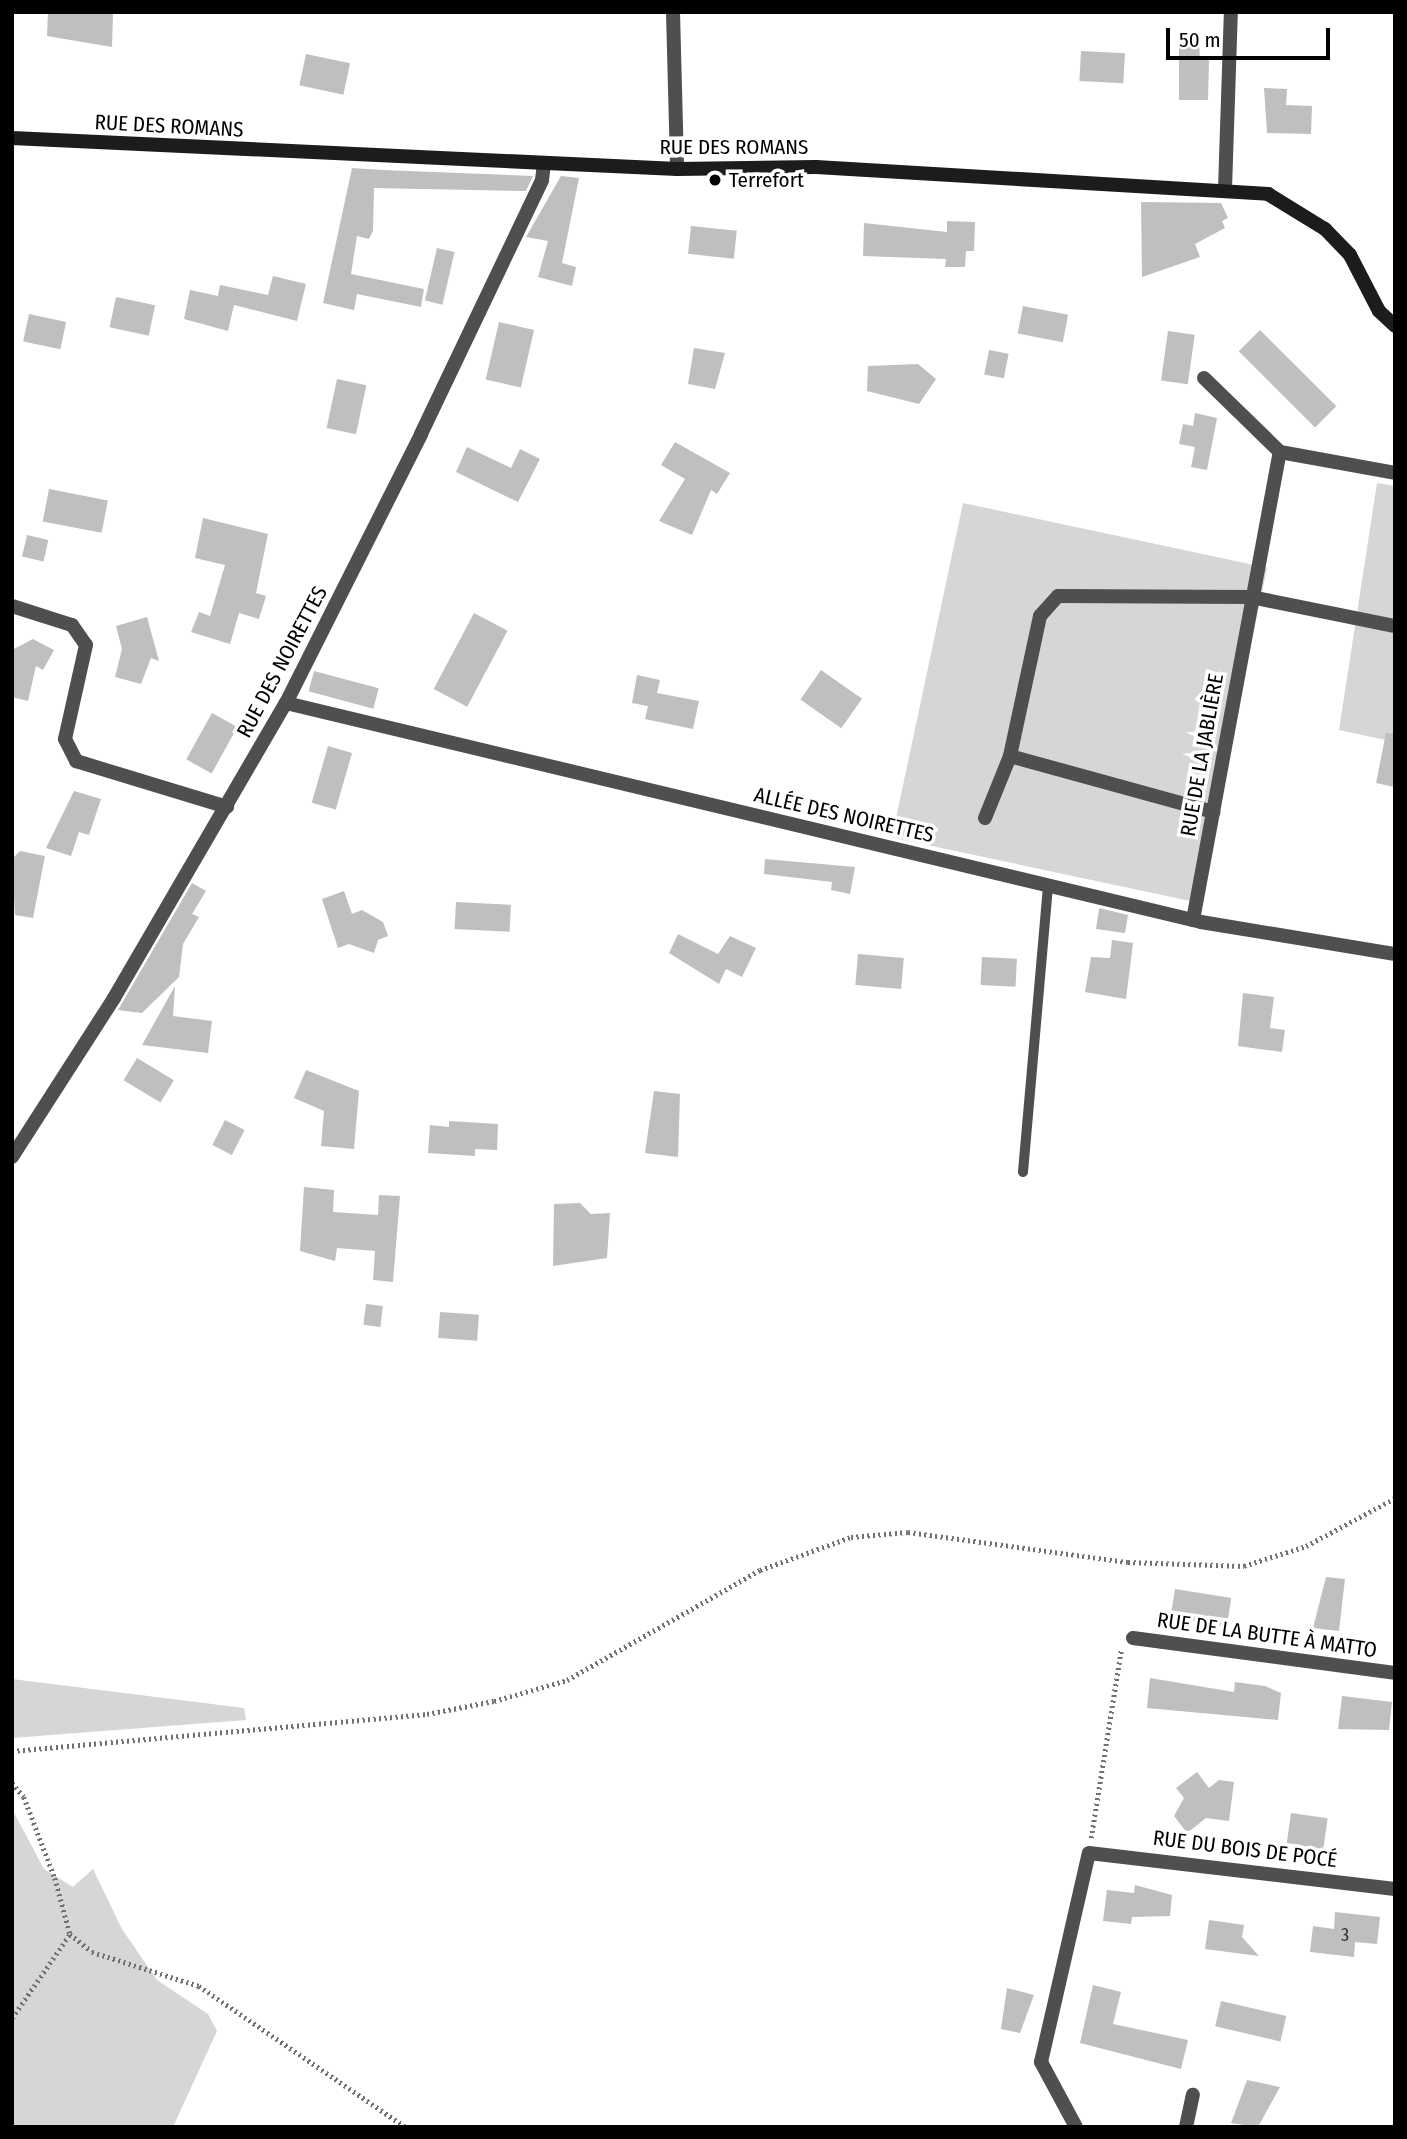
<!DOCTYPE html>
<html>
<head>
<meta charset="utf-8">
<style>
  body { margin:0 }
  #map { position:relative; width:1407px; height:2139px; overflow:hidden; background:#fff; font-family:"Fira Sans Condensed",sans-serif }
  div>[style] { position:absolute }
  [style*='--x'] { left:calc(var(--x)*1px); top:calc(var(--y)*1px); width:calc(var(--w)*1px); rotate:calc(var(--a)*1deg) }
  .green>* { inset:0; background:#d6d6d6; transform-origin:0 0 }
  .building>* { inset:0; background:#bfbfbf; transform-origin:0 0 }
  .path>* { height:4.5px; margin-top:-2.25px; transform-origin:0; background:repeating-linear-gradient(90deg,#717171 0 2px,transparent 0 5.5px) }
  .lane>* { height:10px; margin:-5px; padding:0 5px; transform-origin:5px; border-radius:5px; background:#4f4f4f }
  .street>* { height:14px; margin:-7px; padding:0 7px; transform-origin:7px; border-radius:7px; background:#4f4f4f }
  .secondary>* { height:14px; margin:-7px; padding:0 7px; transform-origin:7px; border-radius:7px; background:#1c1c1c }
  .dots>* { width:19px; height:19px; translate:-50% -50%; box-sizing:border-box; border:4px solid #fff; border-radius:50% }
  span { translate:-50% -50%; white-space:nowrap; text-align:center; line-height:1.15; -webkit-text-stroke:7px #fff; paint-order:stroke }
  .number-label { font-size:18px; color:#303030 }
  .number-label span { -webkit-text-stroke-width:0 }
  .street-label { font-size:21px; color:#000 }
  .poi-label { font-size:21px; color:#000 }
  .left { translate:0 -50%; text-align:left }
  .frame { position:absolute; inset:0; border:14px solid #000; pointer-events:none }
  .scale { position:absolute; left:1166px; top:28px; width:164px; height:32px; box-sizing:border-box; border:4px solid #000; border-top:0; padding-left:9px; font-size:21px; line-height:24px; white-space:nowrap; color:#000; -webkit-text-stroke:5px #fff; paint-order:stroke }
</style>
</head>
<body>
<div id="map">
  <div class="green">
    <i style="clip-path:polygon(1377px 483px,1395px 486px,1395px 742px,1339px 730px)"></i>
    <i style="left:963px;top:503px;width:311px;height:342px;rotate:12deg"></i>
    <i style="clip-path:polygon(12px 1679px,244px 1708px,246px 1720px,12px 1738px)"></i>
    <i style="clip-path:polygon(12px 1809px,44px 1869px,73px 1887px,93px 1869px,122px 1929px,157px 1980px,208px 2014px,217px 2031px,173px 2127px,12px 2127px)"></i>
  </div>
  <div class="building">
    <i style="clip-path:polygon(48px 12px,113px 12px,112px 47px,47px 36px)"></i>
    <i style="clip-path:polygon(1179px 41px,1199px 42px,1200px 60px,1209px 60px,1208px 100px,1179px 100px)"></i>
    <i style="left:1081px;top:51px;width:44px;height:30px;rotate:3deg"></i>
    <i style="left:306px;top:54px;width:45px;height:32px;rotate:12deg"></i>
    <i style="clip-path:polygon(1264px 88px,1287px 89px,1286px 105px,1312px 106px,1311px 134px,1267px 133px)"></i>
    <i style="clip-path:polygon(352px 168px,383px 170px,533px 176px,526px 191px,374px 188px,373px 231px,369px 239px,357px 236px,351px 274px,424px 289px,421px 307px,357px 294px,354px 310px,323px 303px)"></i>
    <i style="clip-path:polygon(561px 176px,579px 178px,562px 263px,576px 267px,572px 286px,538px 277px,548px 241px,526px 237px)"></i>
    <i style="clip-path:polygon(1141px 202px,1221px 203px,1228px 218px,1222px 221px,1225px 228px,1195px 244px,1200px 257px,1142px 277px)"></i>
    <i style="clip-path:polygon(947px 221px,975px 222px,974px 251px,966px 251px,965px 267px,945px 267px,946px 259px,863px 256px,864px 223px,947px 232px)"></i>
    <i style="left:691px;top:226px;width:46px;height:28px;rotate:6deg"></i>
    <i style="left:437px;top:248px;width:18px;height:54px;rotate:13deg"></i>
    <i style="clip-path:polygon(273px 276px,306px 284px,297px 321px,234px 305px,228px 331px,184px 319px,190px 290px,218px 296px,220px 285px,268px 295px)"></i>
    <i style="left:116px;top:297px;width:40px;height:31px;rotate:12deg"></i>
    <i style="left:1023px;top:306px;width:46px;height:28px;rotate:11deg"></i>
    <i style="left:29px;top:314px;width:38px;height:28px;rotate:12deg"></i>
    <i style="left:499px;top:322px;width:36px;height:59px;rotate:13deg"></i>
    <i style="left:1260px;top:330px;width:108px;height:30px;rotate:45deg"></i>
    <i style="left:1168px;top:331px;width:27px;height:50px;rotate:8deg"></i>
    <i style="clip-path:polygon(694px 348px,725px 353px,715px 389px,688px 384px)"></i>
    <i style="left:989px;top:350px;width:20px;height:25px;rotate:11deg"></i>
    <i style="clip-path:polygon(918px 364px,936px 379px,919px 404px,867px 391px,868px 366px)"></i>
    <i style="left:337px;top:379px;width:30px;height:50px;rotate:12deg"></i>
    <i style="clip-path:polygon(1195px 413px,1217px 418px,1207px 470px,1191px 467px,1195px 447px,1179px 444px,1183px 424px,1193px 426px)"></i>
    <i style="clip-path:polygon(675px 442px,730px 473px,717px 494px,711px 490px,692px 535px,659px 521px,685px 479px,661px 465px)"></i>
    <i style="clip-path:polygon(467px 447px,511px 468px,520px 449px,540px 459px,518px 502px,456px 472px)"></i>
    <i style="left:49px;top:489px;width:60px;height:33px;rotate:11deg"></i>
    <i style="clip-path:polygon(203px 518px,268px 534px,256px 593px,266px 596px,259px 619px,239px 613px,230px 644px,191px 632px,199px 612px,210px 616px,225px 565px,195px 558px)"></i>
    <i style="left:27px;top:535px;width:22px;height:22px;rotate:13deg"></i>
    <i style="left:474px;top:613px;width:38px;height:86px;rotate:28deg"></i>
    <i style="clip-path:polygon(147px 617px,159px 661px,151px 658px,141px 684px,115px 677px,122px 649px,116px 626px)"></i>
    <i style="clip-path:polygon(33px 639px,54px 650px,43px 670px,36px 666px,28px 701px,12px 697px,12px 650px)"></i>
    <i style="left:821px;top:670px;width:50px;height:36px;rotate:35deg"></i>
    <i style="left:314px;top:671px;width:67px;height:21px;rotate:15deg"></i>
    <i style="clip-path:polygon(637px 675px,660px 680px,657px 693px,699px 701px,693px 729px,645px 719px,648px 706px,632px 703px)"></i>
    <i style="left:212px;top:713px;width:29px;height:53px;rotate:29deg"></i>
    <i style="clip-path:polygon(1386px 733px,1395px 734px,1395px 787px,1376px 783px)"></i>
    <i style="left:328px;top:746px;width:25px;height:59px;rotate:16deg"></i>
    <i style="clip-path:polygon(74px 791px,101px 799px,89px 835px,79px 832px,71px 856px,46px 848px)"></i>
    <i style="clip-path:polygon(20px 851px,45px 856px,33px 918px,15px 915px,12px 859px)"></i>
    <i style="clip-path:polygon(765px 859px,855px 867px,850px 894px,831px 890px,832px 882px,764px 874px)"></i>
    <i style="clip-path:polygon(192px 883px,206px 891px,192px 914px,199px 917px,183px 944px,179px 977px,142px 1013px,118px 1010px)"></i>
    <i style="clip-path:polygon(344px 891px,352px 914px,362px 910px,383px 922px,388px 936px,378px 940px,374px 953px,349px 944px,338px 948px,322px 899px)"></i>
    <i style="left:456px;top:902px;width:55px;height:27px;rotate:3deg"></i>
    <i style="clip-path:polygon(1099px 908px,1128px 915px,1125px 933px,1096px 929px)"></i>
    <i style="clip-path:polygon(678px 934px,718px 954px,730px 936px,756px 948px,742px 977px,726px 969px,719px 984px,669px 953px)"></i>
    <i style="clip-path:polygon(1112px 940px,1133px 943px,1126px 999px,1085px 992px,1091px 957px,1110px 958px)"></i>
    <i style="left:858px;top:954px;width:46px;height:31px;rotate:5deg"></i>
    <i style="left:982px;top:957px;width:35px;height:28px;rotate:3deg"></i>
    <i style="clip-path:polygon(175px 986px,173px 1016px,212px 1021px,208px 1053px,142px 1045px)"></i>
    <i style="clip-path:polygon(1243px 993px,1274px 997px,1270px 1028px,1285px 1030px,1282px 1052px,1238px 1046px)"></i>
    <i style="left:137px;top:1058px;width:43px;height:26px;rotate:31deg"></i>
    <i style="clip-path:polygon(306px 1070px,359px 1091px,354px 1149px,321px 1146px,324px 1111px,294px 1098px)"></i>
    <i style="clip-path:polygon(654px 1091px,680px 1094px,678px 1157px,645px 1153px)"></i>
    <i style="left:225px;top:1120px;width:22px;height:28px;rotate:27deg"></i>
    <i style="clip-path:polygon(449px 1121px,498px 1124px,497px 1150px,475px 1149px,475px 1156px,428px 1153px,430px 1125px,449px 1127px)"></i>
    <i style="clip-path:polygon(304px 1187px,334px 1190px,333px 1212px,378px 1215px,379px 1195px,400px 1196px,393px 1282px,373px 1280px,375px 1251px,337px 1248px,335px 1261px,300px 1251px)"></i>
    <i style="clip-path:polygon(580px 1203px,591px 1214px,610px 1213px,607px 1258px,553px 1266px,554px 1204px)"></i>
    <i style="left:366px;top:1304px;width:17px;height:21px;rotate:7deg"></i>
    <i style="left:440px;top:1312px;width:39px;height:26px;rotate:4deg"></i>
    <i style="clip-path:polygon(1326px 1577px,1345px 1579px,1339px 1631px,1313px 1628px)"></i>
    <i style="left:1175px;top:1589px;width:57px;height:29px;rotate:9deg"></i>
    <i style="clip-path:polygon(1150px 1678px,1234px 1692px,1235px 1682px,1265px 1686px,1281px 1693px,1278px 1720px,1147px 1708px)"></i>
    <i style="clip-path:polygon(1342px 1696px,1392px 1702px,1389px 1730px,1338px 1729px)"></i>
    <i style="clip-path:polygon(1197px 1772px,1209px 1788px,1219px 1780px,1234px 1782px,1229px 1821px,1206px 1818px,1187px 1833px,1174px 1816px,1184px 1798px,1176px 1788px)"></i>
    <i style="left:1291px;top:1813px;width:37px;height:31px;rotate:8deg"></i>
    <i style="clip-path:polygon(1135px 1885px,1172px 1895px,1170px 1916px,1132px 1917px,1131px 1924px,1103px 1921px,1107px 1890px,1134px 1893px)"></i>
    <i style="clip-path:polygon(1335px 1912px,1380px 1917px,1377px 1944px,1355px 1942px,1354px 1957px,1310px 1952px,1313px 1926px,1334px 1929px)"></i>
    <i style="clip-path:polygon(1209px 1920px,1244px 1925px,1242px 1937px,1259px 1956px,1205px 1949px)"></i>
    <i style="clip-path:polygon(1093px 1985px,1121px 1992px,1113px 2024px,1188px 2040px,1181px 2069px,1080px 2043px)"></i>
    <i style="clip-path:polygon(1007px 1988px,1034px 1995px,1020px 2033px,1001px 2029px)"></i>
    <i style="left:1221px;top:2001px;width:67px;height:26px;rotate:13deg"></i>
    <i style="clip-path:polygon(1247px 2080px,1280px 2087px,1258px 2127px,1231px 2123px)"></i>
  </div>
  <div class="path">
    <i style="--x:12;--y:1751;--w:417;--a:-5.1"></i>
    <i style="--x:427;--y:1714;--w:68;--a:-11"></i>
    <i style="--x:494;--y:1701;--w:76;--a:-16"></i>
    <i style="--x:567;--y:1680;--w:222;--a:-29.7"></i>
    <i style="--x:760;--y:1570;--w:97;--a:-19.9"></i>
    <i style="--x:851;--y:1537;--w:57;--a:-5"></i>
    <i style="--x:908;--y:1532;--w:222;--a:7.8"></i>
    <i style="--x:1128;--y:1562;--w:116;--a:2"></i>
    <i style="--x:1244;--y:1566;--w:65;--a:-17.9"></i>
    <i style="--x:1306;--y:1546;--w:101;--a:-28.3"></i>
    <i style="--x:12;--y:1783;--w:18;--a:49"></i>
    <i style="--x:24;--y:1797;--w:87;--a:69.1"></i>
    <i style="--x:55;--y:1878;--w:58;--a:75"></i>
    <i style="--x:70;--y:1934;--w:28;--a:39"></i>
    <i style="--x:92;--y:1952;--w:112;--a:17.6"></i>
    <i style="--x:199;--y:1986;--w:250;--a:34.3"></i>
    <i style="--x:1091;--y:1838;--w:190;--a:-80.9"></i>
    <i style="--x:12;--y:2018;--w:102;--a:-55.4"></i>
  </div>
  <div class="lane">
    <i style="--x:1023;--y:1172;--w:288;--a:-85"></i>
  </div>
  <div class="street">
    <i style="--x:673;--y:12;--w:157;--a:88.5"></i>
    <i style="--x:1225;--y:189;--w:177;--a:-88.1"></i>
    <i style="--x:1204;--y:378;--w:106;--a:44.2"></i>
    <i style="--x:1280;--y:452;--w:117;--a:10.3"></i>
    <i style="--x:12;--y:606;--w:63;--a:17.6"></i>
    <i style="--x:72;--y:625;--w:24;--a:55"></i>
    <i style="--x:86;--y:645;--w:96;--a:102.6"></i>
    <i style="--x:65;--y:739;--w:25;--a:63"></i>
    <i style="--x:76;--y:761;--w:158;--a:16.9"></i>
    <i style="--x:286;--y:703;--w:941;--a:13.46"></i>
    <i style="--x:1201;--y:922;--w:197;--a:9.4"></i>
    <i style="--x:1010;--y:756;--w:211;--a:15.4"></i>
    <i style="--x:985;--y:818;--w:67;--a:-68"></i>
    <i style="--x:1010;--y:756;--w:143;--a:-77.9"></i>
    <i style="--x:1040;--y:616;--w:27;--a:-48"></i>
    <i style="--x:1058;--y:596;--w:193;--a:0.3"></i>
    <i style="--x:1251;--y:597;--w:147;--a:11.4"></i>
    <i style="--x:1193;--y:920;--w:476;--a:-79.5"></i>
    <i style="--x:12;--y:1157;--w:189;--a:-57.3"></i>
    <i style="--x:114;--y:998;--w:341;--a:-59.8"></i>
    <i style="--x:286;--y:703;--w:301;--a:-63.3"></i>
    <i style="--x:421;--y:434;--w:281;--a:-64.5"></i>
    <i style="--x:542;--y:180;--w:17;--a:-83"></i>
    <i style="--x:1133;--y:1638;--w:264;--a:7.6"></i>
    <i style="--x:1076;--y:2127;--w:74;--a:-118.3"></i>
    <i style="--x:1041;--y:2062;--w:214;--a:-77.1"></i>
    <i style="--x:1089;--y:1853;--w:308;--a:6.7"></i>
    <i style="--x:1186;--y:2127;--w:33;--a:-78"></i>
  </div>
  <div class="secondary">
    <i style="--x:12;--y:138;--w:666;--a:2.67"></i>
    <i style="--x:677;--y:169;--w:139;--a:-0.8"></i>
    <i style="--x:816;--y:167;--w:453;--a:3.4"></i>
    <i style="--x:1268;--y:194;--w:67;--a:31.6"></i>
    <i style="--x:1325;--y:229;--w:36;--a:46"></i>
    <i style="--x:1350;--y:255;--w:63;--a:62.6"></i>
    <i style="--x:1379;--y:311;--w:22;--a:43"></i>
  </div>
  <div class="dots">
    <i style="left:715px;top:180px;background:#000"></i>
  </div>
  <div class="number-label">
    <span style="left:1345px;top:1935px">3</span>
  </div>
  <div class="street-label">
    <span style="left:169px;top:126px;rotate:3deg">RUE DES ROMANS</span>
    <span style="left:734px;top:147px">RUE DES ROMANS</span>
    <span style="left:282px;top:662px;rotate:-62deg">RUE DES NOIRETTES</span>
    <span style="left:1202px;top:755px;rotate:-80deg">RUE DE LA JABLIÈRE</span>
    <span style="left:844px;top:815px;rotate:13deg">ALLÉE DES NOIRETTES</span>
    <span style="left:1267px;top:1635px;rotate:8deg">RUE DE LA BUTTE À MATTO</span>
    <span style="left:1245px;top:1849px;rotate:7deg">RUE DU BOIS DE POCÉ</span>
  </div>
  <div class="poi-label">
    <span class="left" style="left:729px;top:180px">Terrefort</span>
  </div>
  <div class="frame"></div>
  <div class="scale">50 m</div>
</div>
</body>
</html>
